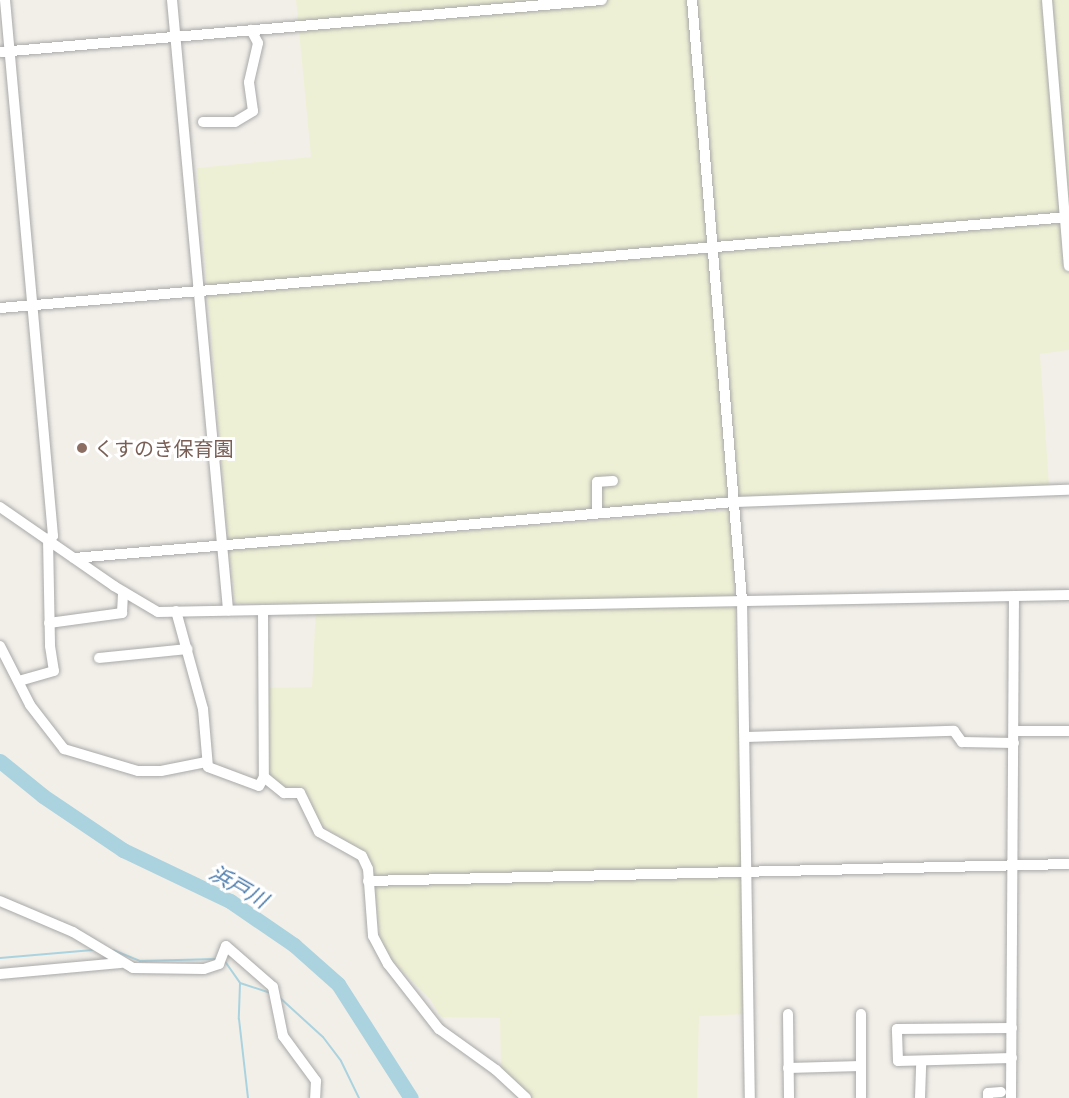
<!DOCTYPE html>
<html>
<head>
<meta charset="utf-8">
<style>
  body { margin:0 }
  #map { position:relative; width:1069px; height:1098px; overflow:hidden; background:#f2efe9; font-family:"Golos Text","Noto Sans JP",sans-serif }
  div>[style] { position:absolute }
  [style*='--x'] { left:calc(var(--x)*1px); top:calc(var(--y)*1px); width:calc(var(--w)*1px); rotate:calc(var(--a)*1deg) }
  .farmland>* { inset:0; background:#eef0d5 }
  .stream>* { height:2px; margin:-1px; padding:0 1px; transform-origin:1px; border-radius:1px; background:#aad3df }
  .river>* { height:15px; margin:-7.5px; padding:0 7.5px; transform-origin:7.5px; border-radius:7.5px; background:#aad3df }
  .roads { filter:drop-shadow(0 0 2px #a9a9a9) drop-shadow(0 0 2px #a9a9a9) }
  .minor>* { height:10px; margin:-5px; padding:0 5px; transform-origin:5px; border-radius:5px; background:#fff }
  .dots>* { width:16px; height:16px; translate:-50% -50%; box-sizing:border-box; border:3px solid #fff; border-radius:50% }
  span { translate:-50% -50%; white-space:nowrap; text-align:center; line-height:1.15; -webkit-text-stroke:6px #fff; paint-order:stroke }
  .education-label { font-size:20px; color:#785e54 }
  .left { translate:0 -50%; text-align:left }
  .water-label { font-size:21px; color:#4a7aab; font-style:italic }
</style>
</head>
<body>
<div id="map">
  <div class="farmland">
    <i style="clip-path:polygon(296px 0,1069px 0,1069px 350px,1040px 354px,1049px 485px,743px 502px,228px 542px,197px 168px,311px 157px)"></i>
    <i style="clip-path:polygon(732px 510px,747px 1014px,699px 1016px,697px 1098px,532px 1098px,501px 1068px,500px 1018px,441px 1017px,430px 999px,390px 958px,380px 939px,372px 865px,350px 843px,319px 824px,298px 792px,273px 785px,267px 767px,267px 688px,312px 687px,316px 604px,235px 603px,229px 550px)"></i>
  </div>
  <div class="stream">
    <i style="--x:113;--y:950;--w:29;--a:22"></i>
    <i style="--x:140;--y:961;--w:76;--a:-1.5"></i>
    <i style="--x:0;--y:958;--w:93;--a:-4.9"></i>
    <i style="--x:224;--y:960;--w:28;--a:55"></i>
    <i style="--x:240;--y:983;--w:36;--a:92"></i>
    <i style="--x:239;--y:1019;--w:80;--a:83.5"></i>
    <i style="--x:240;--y:983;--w:33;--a:18"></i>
    <i style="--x:279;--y:997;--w:59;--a:42.3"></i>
    <i style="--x:323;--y:1037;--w:30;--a:53"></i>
    <i style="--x:341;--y:1061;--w:41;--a:64.1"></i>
  </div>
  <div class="river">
    <i style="--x:0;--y:761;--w:55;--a:39.1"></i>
    <i style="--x:43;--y:796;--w:97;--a:34"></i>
    <i style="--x:123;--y:850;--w:119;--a:25.5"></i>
    <i style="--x:230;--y:901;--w:78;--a:34.5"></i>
    <i style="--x:294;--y:945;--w:59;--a:41.6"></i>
    <i style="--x:338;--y:984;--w:135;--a:57.4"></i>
  </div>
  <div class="roads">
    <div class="minor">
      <i style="--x:5;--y:0;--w:538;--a:84.88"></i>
      <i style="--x:53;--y:536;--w:6;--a:149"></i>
      <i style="--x:48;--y:539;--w:107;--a:88.9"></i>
      <i style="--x:50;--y:646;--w:25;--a:81"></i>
      <i style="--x:54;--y:671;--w:36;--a:164"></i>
      <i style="--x:172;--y:0;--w:613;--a:84.75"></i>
      <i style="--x:692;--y:0;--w:602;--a:85.24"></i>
      <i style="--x:742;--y:600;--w:498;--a:89.1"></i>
      <i style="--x:1047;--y:0;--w:267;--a:85.3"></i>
      <i style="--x:0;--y:52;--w:604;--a:-4.94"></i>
      <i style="--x:203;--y:122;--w:32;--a:0"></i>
      <i style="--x:235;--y:122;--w:21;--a:-31"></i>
      <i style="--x:253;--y:111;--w:29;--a:-98"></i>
      <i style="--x:249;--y:82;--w:40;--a:-77"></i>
      <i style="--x:258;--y:43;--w:15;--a:-118"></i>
      <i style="--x:0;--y:308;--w:1073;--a:-4.87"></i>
      <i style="--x:0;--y:507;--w:139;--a:34.7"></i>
      <i style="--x:114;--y:586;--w:51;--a:30.6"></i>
      <i style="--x:158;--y:612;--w:911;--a:-1.07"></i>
      <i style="--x:597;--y:513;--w:31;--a:-90"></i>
      <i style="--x:597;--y:482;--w:16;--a:-4"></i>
      <i style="--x:74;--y:558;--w:662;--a:-4.85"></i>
      <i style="--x:734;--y:502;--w:335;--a:-2.1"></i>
      <i style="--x:263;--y:610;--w:167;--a:89.7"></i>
      <i style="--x:264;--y:777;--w:26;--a:39"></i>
      <i style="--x:284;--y:793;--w:16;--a:0"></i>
      <i style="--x:300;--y:793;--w:43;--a:64"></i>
      <i style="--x:319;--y:832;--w:49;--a:29.2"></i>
      <i style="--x:362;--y:856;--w:14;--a:65"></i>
      <i style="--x:368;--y:869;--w:67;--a:85.7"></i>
      <i style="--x:373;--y:936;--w:32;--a:62"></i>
      <i style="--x:388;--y:964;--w:83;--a:51.9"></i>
      <i style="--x:439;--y:1029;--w:70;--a:35.7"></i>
      <i style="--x:496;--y:1070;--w:41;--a:43"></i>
      <i style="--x:176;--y:611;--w:102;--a:74.6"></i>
      <i style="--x:203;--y:709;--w:58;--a:85.1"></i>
      <i style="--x:208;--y:767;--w:54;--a:20.4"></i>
      <i style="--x:259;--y:786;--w:10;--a:-61"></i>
      <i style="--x:49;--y:623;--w:74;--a:-7.8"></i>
      <i style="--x:122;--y:613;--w:21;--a:-87"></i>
      <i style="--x:0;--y:646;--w:66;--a:63"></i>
      <i style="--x:30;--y:705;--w:56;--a:52.3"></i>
      <i style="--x:64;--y:749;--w:77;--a:16.6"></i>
      <i style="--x:138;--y:771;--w:23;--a:0"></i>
      <i style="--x:161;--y:771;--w:46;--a:-11.3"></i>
      <i style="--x:99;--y:658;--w:89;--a:-5.8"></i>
      <i style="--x:1014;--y:731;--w:55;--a:0"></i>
      <i style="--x:746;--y:737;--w:208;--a:-1.7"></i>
      <i style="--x:954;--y:731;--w:14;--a:54"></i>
      <i style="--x:962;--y:742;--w:52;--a:1.1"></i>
      <i style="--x:368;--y:881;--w:701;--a:-1.39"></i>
      <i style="--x:0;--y:901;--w:79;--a:23"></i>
      <i style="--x:73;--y:932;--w:70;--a:31"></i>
      <i style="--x:133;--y:968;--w:71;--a:0.8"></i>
      <i style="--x:204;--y:969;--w:16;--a:-18"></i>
      <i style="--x:219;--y:964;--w:19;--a:-69"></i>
      <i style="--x:226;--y:946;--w:62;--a:41.1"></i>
      <i style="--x:273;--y:987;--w:50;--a:78.5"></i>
      <i style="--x:283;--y:1036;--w:56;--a:53.7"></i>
      <i style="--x:316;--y:1081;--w:17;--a:93"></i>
      <i style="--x:0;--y:974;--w:121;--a:-5.2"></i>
      <i style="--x:788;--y:1014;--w:84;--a:89.3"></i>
      <i style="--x:861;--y:1014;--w:84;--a:90"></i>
      <i style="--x:1012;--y:1058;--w:114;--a:178.5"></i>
      <i style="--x:898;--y:1061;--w:32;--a:-92"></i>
      <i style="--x:897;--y:1029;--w:115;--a:-0.5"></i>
      <i style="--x:788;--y:1068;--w:73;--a:-1.6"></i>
      <i style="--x:920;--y:1098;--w:37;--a:-88"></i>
      <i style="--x:988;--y:1098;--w:5;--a:-90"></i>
      <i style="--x:988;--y:1093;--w:13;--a:-4"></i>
      <i style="--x:1011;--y:1098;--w:500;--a:-89.66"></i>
    </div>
  </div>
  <div class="dots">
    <i style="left:82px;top:448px;background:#8d6e63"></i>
  </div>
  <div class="education-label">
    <span class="left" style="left:94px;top:448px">くすのき保育園</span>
  </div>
  <div class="water-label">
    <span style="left:239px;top:886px;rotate:30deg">浜戸川</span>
  </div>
</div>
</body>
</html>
